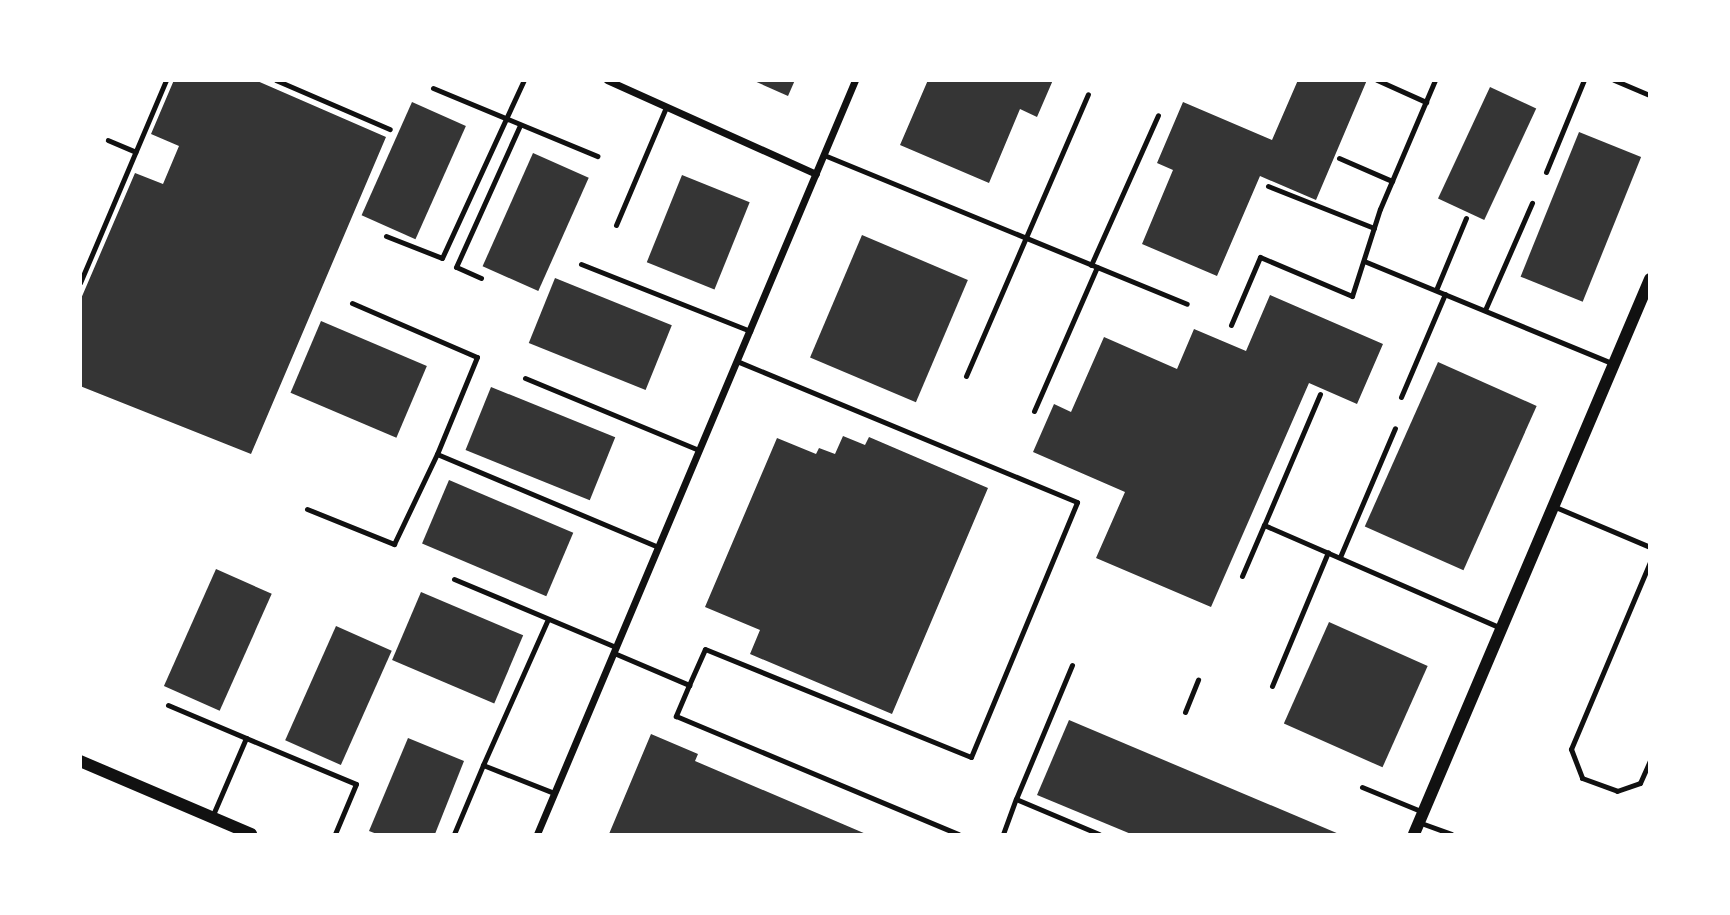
<!DOCTYPE html>
<html>
<head>
<meta charset="utf-8">
<style>
  body { margin:0 }
  #map { position:relative; width:1730px; height:915px; overflow:hidden; background:#fff; font-family:Roboto,sans-serif }
  div>[style] { position:absolute }
  [style*='--x'] { left:calc(var(--x)*1px); top:calc(var(--y)*1px); width:calc(var(--w)*1px); rotate:calc(var(--a)*1deg) }
  .building>* { inset:0; background:#353535; transform-origin:0 0 }
  .path>* { height:4.5px; margin:-2.25px; padding:0 2.25px; transform-origin:2.25px; border-radius:2.25px; background:#111 }
  .service>* { height:5px; margin:-2.5px; padding:0 2.5px; transform-origin:2.5px; border-radius:2.5px; background:#111 }
  .minor>* { height:7px; margin:-3.5px; padding:0 3.5px; transform-origin:3.5px; border-radius:3.5px; background:#111 }
  .tertiary>* { height:12px; margin:-6px; padding:0 6px; transform-origin:6px; border-radius:6px; background:#111 }
  span { translate:-50% -50%; white-space:nowrap; text-align:center; line-height:1.15; -webkit-text-stroke:6px #fff; paint-order:stroke }
  .frame { position:absolute; inset:0; border:82px solid #fff; pointer-events:none }
</style>
</head>
<body>
<div id="map">
  <div class="building">
    <i style="clip-path:polygon(174px 80px,255px 80px,386px 137px,251px 454px,80px 386px,80px 301px,135px 173px,163px 184px,179px 146px,151px 134px)"></i>
    <i style="clip-path:polygon(752px 80px,795px 80px,788px 96px)"></i>
    <i style="clip-path:polygon(928px 80px,1053px 80px,1037px 117px,1020px 109px,989px 183px,900px 145px)"></i>
    <i style="clip-path:polygon(1298px 80px,1367px 80px,1316px 200px,1260px 176px,1217px 276px,1142px 244px,1173px 170px,1157px 163px,1183px 102px,1272px 140px)"></i>
    <i style="left:1490px;top:87px;width:51px;height:123px;rotate:25deg"></i>
    <i style="left:412px;top:102px;width:59px;height:124px;rotate:24deg"></i>
    <i style="left:1579px;top:132px;width:67px;height:156px;rotate:22deg"></i>
    <i style="left:533px;top:153px;width:61px;height:124px;rotate:24deg"></i>
    <i style="left:682px;top:175px;width:73px;height:94px;rotate:22deg"></i>
    <i style="left:862px;top:235px;width:115px;height:133px;rotate:23deg"></i>
    <i style="left:555px;top:278px;width:126px;height:70px;rotate:22deg"></i>
    <i style="clip-path:polygon(1270px 295px,1383px 344px,1357px 404px,1309px 383px,1211px 607px,1096px 558px,1125px 492px,1033px 452px,1054px 404px,1071px 412px,1104px 337px,1177px 369px,1194px 329px,1246px 351px)"></i>
    <i style="left:321px;top:321px;width:115px;height:78px;rotate:23deg"></i>
    <i style="left:1438px;top:362px;width:108px;height:180px;rotate:24deg"></i>
    <i style="left:491px;top:387px;width:134px;height:68px;rotate:22deg"></i>
    <i style="clip-path:polygon(843px 436px,865px 445px,869px 437px,988px 488px,892px 714px,750px 654px,760px 630px,705px 607px,777px 438px,816px 454px,819px 448px,835px 454px)"></i>
    <i style="left:449px;top:480px;width:135px;height:69px;rotate:23deg"></i>
    <i style="left:216px;top:569px;width:61px;height:128px;rotate:24deg"></i>
    <i style="left:421px;top:592px;width:111px;height:74px;rotate:23deg"></i>
    <i style="left:1329px;top:622px;width:108px;height:111px;rotate:24deg"></i>
    <i style="left:336px;top:626px;width:61px;height:125px;rotate:24deg"></i>
    <i style="clip-path:polygon(1069px 720px,1339px 834px,1131px 834px,1037px 795px)"></i>
    <i style="clip-path:polygon(651px 734px,698px 754px,695px 761px,866px 834px,609px 834px)"></i>
    <i style="clip-path:polygon(408px 738px,464px 761px,435px 834px,377px 834px,369px 831px)"></i>
  </div>
  <div class="path">
    <i style="--x:276;--y:80;--w:124;--a:23.3"></i>
    <i style="--x:108;--y:140;--w:30;--a:23"></i>
    <i style="--x:80;--y:283;--w:220;--a:-67"></i>
  </div>
  <div class="service">
    <i style="--x:1377;--y:80;--w:54;--a:24.2"></i>
    <i style="--x:1614;--y:80;--w:39;--a:23"></i>
    <i style="--x:433;--y:88;--w:178;--a:22.5"></i>
    <i style="--x:824;--y:155;--w:392;--a:22.3"></i>
    <i style="--x:1339;--y:158;--w:58;--a:23.5"></i>
    <i style="--x:1546;--y:172;--w:100;--a:-67.6"></i>
    <i style="--x:1268;--y:186;--w:114;--a:21.6"></i>
    <i style="--x:616;--y:225;--w:128;--a:-67"></i>
    <i style="--x:386;--y:236;--w:60;--a:21.4"></i>
    <i style="--x:442;--y:258;--w:196;--a:-65.3"></i>
    <i style="--x:1364;--y:261;--w:270;--a:22.4"></i>
    <i style="--x:581;--y:264;--w:182;--a:21.6"></i>
    <i style="--x:1091;--y:265;--w:164;--a:-65.9"></i>
    <i style="--x:481;--y:278;--w:27;--a:-156"></i>
    <i style="--x:456;--y:267;--w:156;--a:-65.7"></i>
    <i style="--x:1436;--y:290;--w:78;--a:-67.4"></i>
    <i style="--x:352;--y:303;--w:136;--a:23.4"></i>
    <i style="--x:477;--y:357;--w:105;--a:112.4"></i>
    <i style="--x:437;--y:454;--w:240;--a:22.8"></i>
    <i style="--x:1485;--y:310;--w:117;--a:-66.3"></i>
    <i style="--x:1231;--y:325;--w:74;--a:-66.9"></i>
    <i style="--x:1260;--y:257;--w:100;--a:23"></i>
    <i style="--x:1352;--y:296;--w:91;--a:-72.2"></i>
    <i style="--x:1380;--y:209;--w:140;--a:-66.9"></i>
    <i style="--x:966;--y:376;--w:307;--a:-66.6"></i>
    <i style="--x:525;--y:378;--w:188;--a:22.5"></i>
    <i style="--x:1320;--y:394;--w:142;--a:113.1"></i>
    <i style="--x:1264;--y:525;--w:258;--a:23.5"></i>
    <i style="--x:1401;--y:397;--w:112;--a:-66.9"></i>
    <i style="--x:1034;--y:411;--w:157;--a:-66.4"></i>
    <i style="--x:1553;--y:506;--w:105;--a:22.9"></i>
    <i style="--x:307;--y:509;--w:94;--a:21.9"></i>
    <i style="--x:394;--y:544;--w:100;--a:-64.5"></i>
    <i style="--x:1340;--y:557;--w:140;--a:-66.9"></i>
    <i style="--x:1650;--y:562;--w:203;--a:112.9"></i>
    <i style="--x:1571;--y:749;--w:31;--a:69"></i>
    <i style="--x:1582;--y:778;--w:37;--a:20"></i>
    <i style="--x:1617;--y:791;--w:24;--a:-19"></i>
    <i style="--x:1640;--y:783;--w:24;--a:-66"></i>
    <i style="--x:1242;--y:576;--w:56;--a:-66.7"></i>
    <i style="--x:454;--y:579;--w:176;--a:22.8"></i>
    <i style="--x:548;--y:619;--w:160;--a:114"></i>
    <i style="--x:483;--y:765;--w:76;--a:21.5"></i>
    <i style="--x:614;--y:653;--w:82;--a:23.1"></i>
    <i style="--x:689;--y:685;--w:39;--a:-66"></i>
    <i style="--x:705;--y:649;--w:287;--a:22.1"></i>
    <i style="--x:971;--y:757;--w:276;--a:-67.4"></i>
    <i style="--x:1077;--y:502;--w:368;--a:-157.5"></i>
    <i style="--x:1072;--y:665;--w:145;--a:112.7"></i>
    <i style="--x:1016;--y:799;--w:90;--a:22.9"></i>
    <i style="--x:689;--y:685;--w:34;--a:113"></i>
    <i style="--x:676;--y:716;--w:306;--a:22.7"></i>
    <i style="--x:1272;--y:686;--w:145;--a:-67.3"></i>
    <i style="--x:168;--y:705;--w:85;--a:22.9"></i>
    <i style="--x:1185;--y:712;--w:35;--a:-68"></i>
    <i style="--x:1362;--y:787;--w:66;--a:22.3"></i>
    <i style="--x:212;--y:817;--w:86;--a:-66.7"></i>
    <i style="--x:246;--y:738;--w:119;--a:22.7"></i>
    <i style="--x:356;--y:784;--w:54;--a:112.8"></i>
    <i style="--x:1421;--y:823;--w:32;--a:20"></i>
    <i style="--x:454;--y:834;--w:75;--a:-67.2"></i>
    <i style="--x:1003;--y:834;--w:37;--a:-70"></i>
  </div>
  <div class="minor">
    <i style="--x:607;--y:80;--w:229;--a:24.2"></i>
    <i style="--x:537;--y:834;--w:818;--a:-67.13"></i>
  </div>
  <div class="tertiary">
    <i style="--x:80;--y:761;--w:186;--a:23.1"></i>
    <i style="--x:1414;--y:834;--w:603;--a:-66.96"></i>
  </div>
  <div class="frame"></div>
</div>
</body>
</html>
